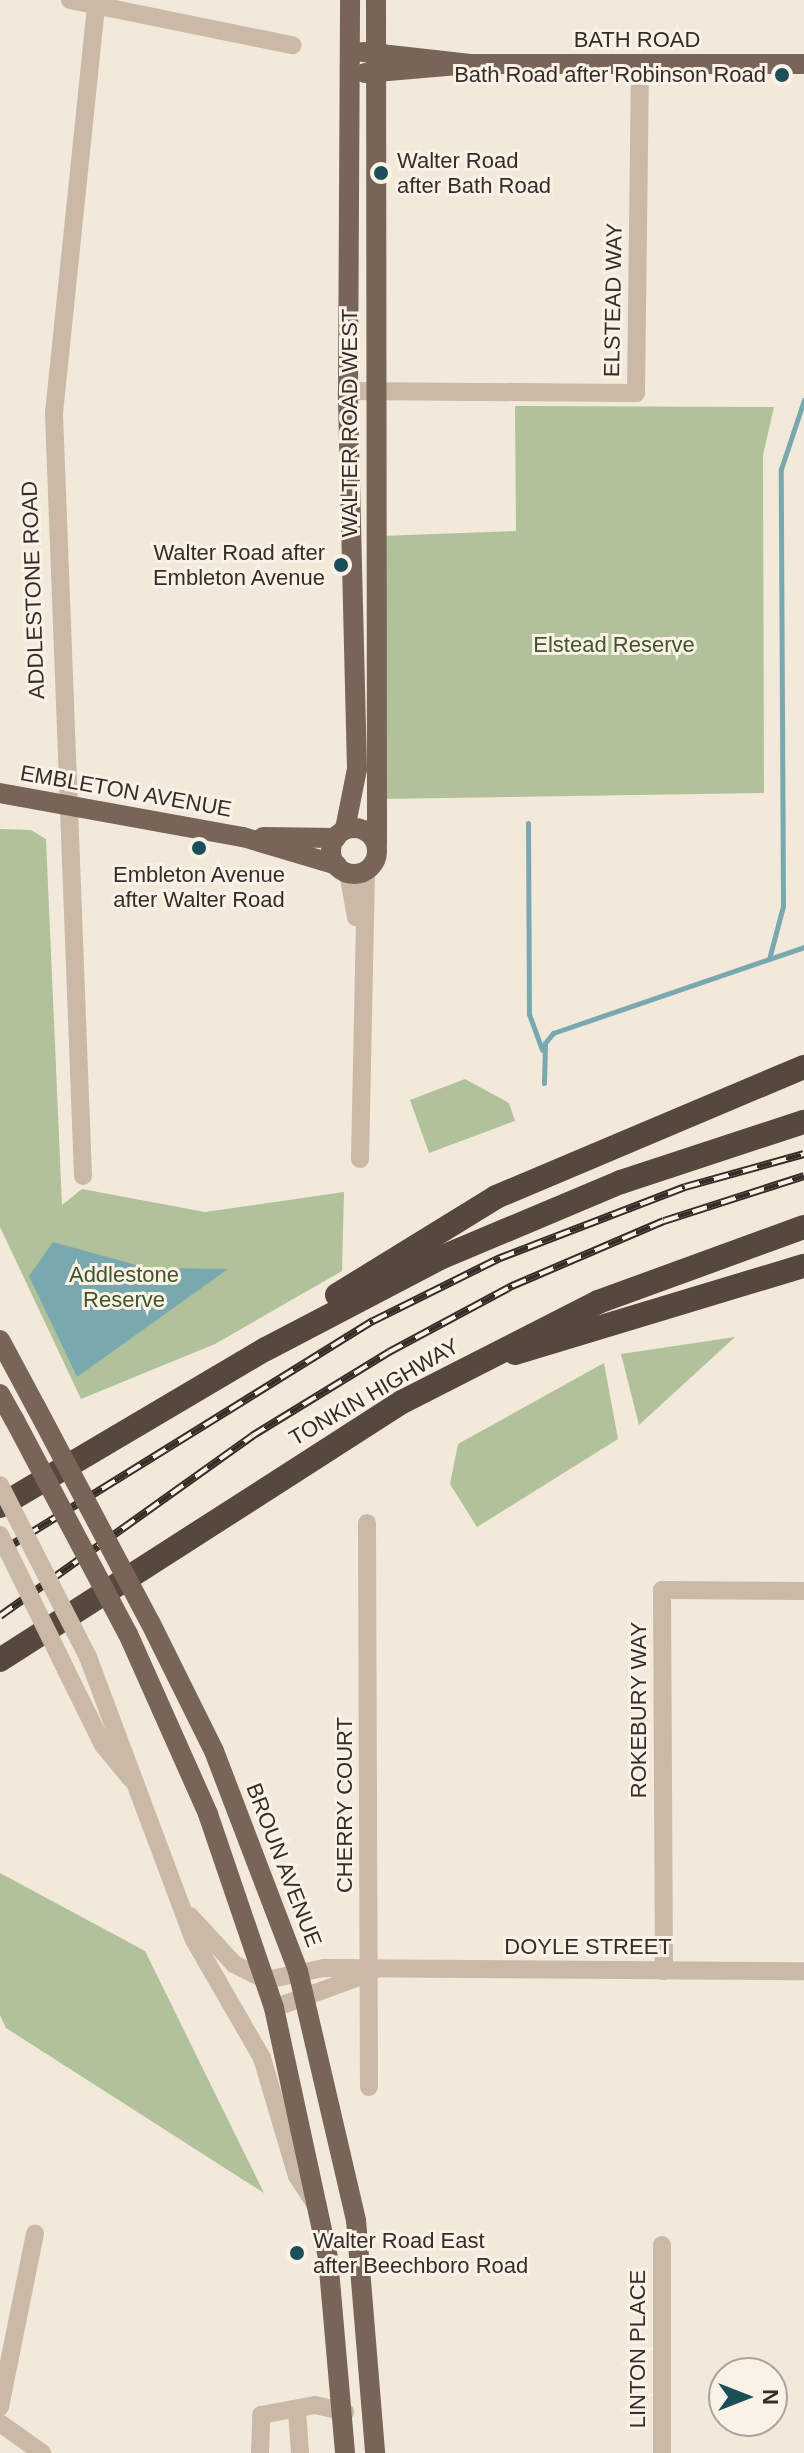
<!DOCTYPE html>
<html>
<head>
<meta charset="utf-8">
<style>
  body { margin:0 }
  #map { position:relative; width:804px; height:2453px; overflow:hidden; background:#f2e9db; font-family:Helvetica,sans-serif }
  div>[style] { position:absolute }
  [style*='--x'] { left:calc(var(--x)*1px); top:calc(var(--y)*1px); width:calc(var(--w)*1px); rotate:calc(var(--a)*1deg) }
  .green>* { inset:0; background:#b1c19a }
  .water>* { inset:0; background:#79a9af }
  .stream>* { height:5px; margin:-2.5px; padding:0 2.5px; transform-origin:2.5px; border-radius:2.5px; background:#79a9af }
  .minor>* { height:18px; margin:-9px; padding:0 9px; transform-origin:9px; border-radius:9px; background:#cab9a6 }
  .major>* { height:20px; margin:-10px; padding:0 10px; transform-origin:10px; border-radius:10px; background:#786558 }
  .major>.ring { margin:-10px; padding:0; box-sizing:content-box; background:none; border:20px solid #786558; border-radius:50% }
  .highway>* { height:24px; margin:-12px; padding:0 12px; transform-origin:12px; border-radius:12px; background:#57483e }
  .rail>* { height:8px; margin-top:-4px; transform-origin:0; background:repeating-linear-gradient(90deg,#faf2e7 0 15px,#362d27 0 30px); box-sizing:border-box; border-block:2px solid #362d27 }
  .minor-bridge>* { height:18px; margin:-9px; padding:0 9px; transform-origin:9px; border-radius:9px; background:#cab9a6 }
  .major-bridge>* { height:20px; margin:-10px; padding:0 10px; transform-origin:10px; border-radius:10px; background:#786558 }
  .dots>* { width:22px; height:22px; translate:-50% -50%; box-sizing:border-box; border:4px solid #faf2e7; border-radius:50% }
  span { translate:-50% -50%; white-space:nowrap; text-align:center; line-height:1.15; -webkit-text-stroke:6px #faf2e7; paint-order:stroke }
  .street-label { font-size:22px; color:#362d27 }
  .poi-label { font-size:22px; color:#362d27 }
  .right { translate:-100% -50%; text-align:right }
  .left { translate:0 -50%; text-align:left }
  .park-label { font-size:22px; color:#42552b }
  .north { position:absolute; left:708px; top:2357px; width:80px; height:80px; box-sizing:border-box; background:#faf2e7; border:2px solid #aca39a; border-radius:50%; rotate:90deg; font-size:22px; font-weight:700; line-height:32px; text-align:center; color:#362d27 }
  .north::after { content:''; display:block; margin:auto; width:28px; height:36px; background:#1c5058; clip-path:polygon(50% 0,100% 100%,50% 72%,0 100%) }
</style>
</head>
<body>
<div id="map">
  <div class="green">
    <i style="clip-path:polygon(515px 406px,774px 407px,763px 455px,764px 793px,381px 799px,381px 536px,516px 531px)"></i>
    <i style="clip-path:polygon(0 829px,31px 830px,46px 839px,62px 1205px,82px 1189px,205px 1212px,344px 1192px,342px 1271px,215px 1344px,81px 1399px,0 1227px)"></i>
    <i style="clip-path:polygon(465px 1079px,509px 1103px,515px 1121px,429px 1153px,410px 1100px)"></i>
    <i style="clip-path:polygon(735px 1337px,639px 1425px,621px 1354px)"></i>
    <i style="clip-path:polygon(604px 1363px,618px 1439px,477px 1527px,450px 1484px,458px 1444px)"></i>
    <i style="clip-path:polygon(0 1873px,145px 1951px,264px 2193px,6px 2028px,0 2015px)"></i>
  </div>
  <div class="water">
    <i style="clip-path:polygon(53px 1242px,147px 1268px,228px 1269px,77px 1377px,29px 1276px)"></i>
  </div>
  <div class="stream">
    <i style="--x:528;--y:823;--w:191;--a:89.7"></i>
    <i style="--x:529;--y:1014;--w:38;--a:70"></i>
    <i style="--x:769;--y:959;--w:55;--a:-75.2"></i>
    <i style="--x:783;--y:906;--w:437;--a:-90.3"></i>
    <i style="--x:781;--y:469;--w:73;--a:-71.6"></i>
    <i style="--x:544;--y:1083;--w:40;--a:-88.6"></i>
    <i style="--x:545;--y:1043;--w:13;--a:-51"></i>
    <i style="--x:553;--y:1033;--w:265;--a:-18.9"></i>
  </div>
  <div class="minor">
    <i style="--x:70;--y:0;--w:227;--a:11.5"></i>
    <i style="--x:348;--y:391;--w:288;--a:0.4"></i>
    <i style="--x:636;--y:393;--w:329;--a:-89.3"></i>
    <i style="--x:348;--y:873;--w:45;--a:79.7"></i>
    <i style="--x:360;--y:1159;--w:289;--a:-88.8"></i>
    <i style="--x:83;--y:1176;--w:764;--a:-92.18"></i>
    <i style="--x:54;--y:413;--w:409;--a:-84.1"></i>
    <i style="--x:367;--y:1523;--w:564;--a:89.8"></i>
    <i style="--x:88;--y:1657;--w:302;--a:69.5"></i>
    <i style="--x:194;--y:1940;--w:136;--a:60"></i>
    <i style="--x:262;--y:2058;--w:123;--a:73.5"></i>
    <i style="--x:297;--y:2176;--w:33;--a:57"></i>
    <i style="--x:66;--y:1670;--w:84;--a:63.7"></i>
    <i style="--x:103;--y:1745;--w:44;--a:50.5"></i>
    <i style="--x:190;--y:1916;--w:65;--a:47.5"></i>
    <i style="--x:234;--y:1964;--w:36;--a:27"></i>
    <i style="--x:266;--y:1980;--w:59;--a:-11.7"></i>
    <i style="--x:324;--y:1968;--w:480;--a:0.4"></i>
    <i style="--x:664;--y:1971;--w:381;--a:-90.3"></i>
    <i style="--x:662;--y:1590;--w:142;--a:0.4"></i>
    <i style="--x:274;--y:2008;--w:102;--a:-20"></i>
    <i style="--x:0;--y:2407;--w:177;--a:-78.6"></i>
    <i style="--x:297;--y:2411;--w:42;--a:85.9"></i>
    <i style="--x:0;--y:2423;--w:52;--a:35.5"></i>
    <i style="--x:260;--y:2453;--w:38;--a:-88"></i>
    <i style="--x:261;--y:2415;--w:55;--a:-10.5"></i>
    <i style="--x:315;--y:2405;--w:31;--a:13"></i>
    <i style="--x:662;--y:2453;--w:208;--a:-90"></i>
  </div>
  <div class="major">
    <i style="--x:376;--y:0;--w:845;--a:89.93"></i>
    <i style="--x:363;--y:52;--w:108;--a:6.4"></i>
    <i style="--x:365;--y:73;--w:105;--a:-4.9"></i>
    <i style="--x:470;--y:64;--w:334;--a:0"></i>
    <i style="--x:0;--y:793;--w:247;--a:10.3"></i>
    <i style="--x:243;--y:837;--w:98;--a:16.6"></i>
    <i class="ring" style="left:331px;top:828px;width:26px;height:26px"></i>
    <i style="--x:345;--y:829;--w:61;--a:-78.7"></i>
    <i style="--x:357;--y:769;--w:378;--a:-91.4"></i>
    <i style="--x:348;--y:391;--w:391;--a:-89.7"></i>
    <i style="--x:263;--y:837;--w:73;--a:0.8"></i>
    <i style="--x:0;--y:1340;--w:76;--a:61.8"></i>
    <i style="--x:0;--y:1394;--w:29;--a:61"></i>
    <i style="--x:150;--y:1622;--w:144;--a:63.6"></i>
    <i style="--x:214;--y:1751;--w:235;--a:69.1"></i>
    <i style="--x:298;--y:1971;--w:256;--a:76.9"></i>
    <i style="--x:356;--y:2220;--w:234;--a:85.3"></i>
    <i style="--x:128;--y:1634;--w:197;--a:66"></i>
    <i style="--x:208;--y:1814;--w:205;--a:71.2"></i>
    <i style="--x:274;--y:2008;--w:256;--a:77.8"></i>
    <i style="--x:328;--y:2258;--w:196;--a:85"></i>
  </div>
  <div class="highway">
    <i style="--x:337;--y:1295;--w:187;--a:-31.6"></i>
    <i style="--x:496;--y:1197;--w:334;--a:-22.9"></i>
    <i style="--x:515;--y:1353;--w:302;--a:-16.8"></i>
    <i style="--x:0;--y:1506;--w:309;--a:-30.6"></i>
    <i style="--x:266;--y:1349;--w:196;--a:-27.6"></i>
    <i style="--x:440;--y:1258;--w:196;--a:-22.8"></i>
    <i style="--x:621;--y:1182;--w:193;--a:-18.2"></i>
    <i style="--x:0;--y:1660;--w:480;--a:-32.7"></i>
    <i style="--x:404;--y:1401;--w:218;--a:-27"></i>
    <i style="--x:598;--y:1302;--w:219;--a:-20"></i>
  </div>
  <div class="rail">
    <i style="--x:0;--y:1552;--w:439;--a:-31.8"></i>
    <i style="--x:373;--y:1321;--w:142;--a:-26.4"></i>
    <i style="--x:500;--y:1258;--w:198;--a:-21"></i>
    <i style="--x:685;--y:1187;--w:123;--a:-15.5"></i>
    <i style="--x:0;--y:1616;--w:310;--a:-35.5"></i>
    <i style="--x:252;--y:1436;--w:161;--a:-31.5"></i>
    <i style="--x:389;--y:1352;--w:140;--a:-28.2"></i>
    <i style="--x:512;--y:1286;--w:165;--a:-23.2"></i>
    <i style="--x:664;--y:1221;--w:147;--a:-17.8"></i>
  </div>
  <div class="minor-bridge">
    <i style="--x:0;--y:1485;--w:193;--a:62.9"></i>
    <i style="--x:0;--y:1535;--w:150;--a:63.9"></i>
  </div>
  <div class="major-bridge">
    <i style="--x:36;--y:1407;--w:243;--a:62.1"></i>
    <i style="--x:14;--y:1419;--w:243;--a:62.1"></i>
  </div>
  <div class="dots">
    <i style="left:782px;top:75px;background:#1c5058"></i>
    <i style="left:381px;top:173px;background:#1c5058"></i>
    <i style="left:341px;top:565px;background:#1c5058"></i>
    <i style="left:199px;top:848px;background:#1c5058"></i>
    <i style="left:297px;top:2253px;background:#1c5058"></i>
  </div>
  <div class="street-label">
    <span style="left:637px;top:40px">BATH ROAD</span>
    <span style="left:613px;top:300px;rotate:-89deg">ELSTEAD WAY</span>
    <span style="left:350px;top:423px;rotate:-90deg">WALTER ROAD WEST</span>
    <span style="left:33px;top:590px;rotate:-92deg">ADDLESTONE ROAD</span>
    <span style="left:126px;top:791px;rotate:10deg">EMBLETON AVENUE</span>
    <span style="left:374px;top:1392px;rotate:-30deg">TONKIN HIGHWAY</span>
    <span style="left:639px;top:1710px;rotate:-90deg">ROKEBURY WAY</span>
    <span style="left:345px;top:1805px;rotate:-90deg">CHERRY COURT</span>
    <span style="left:284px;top:1865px;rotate:69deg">BROUN AVENUE</span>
    <span style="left:588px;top:1947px">DOYLE STREET</span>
    <span style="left:638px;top:2349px;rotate:-90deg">LINTON PLACE</span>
  </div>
  <div class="poi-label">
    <span class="right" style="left:766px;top:75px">Bath Road after Robinson Road</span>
    <span class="left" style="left:397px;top:173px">Walter Road<br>after Bath Road</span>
    <span class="right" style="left:325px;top:565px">Walter Road after<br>Embleton Avenue</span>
    <span style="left:199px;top:887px">Embleton Avenue<br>after Walter Road</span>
    <span class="left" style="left:313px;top:2253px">Walter Road East<br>after Beechboro Road</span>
  </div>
  <div class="park-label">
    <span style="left:614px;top:645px">Elstead Reserve</span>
    <span style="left:124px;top:1287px">Addlestone<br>Reserve</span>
  </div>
  <div class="north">N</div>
</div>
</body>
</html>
